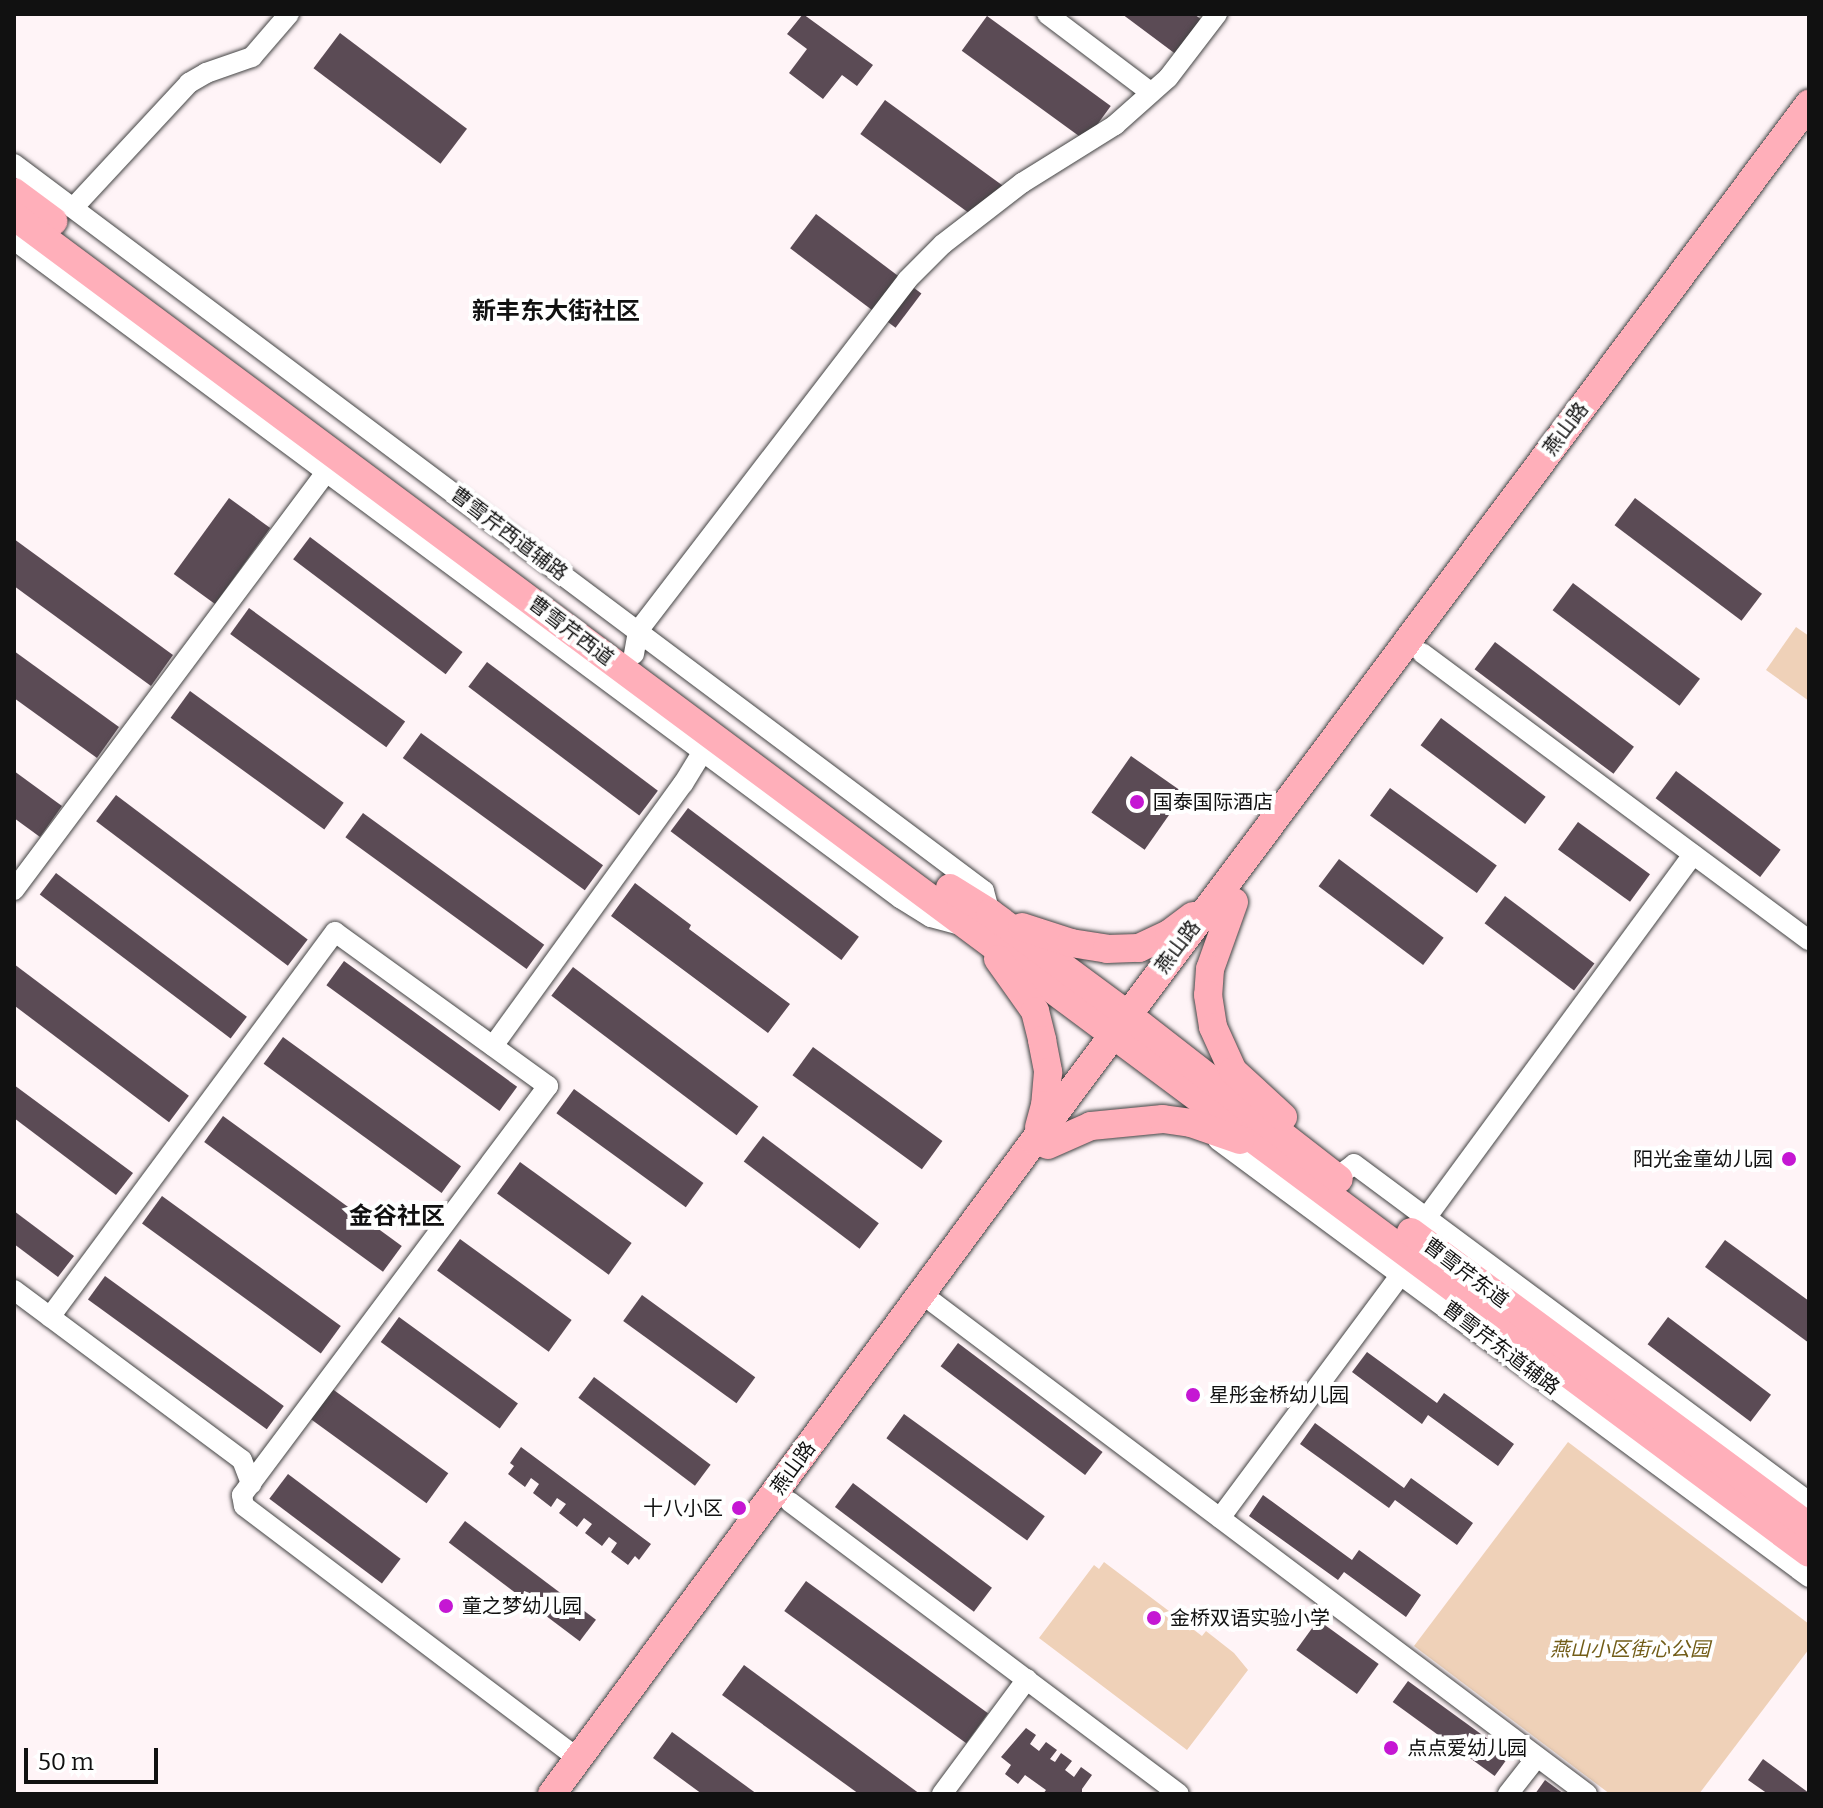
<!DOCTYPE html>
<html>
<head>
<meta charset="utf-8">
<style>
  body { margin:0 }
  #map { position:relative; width:1823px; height:1808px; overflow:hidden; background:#fff4f7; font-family:Bitter,"Noto Sans SC",serif }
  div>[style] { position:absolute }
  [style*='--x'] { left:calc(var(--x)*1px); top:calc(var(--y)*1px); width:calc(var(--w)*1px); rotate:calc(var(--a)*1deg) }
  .green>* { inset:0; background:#efd1b8 }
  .building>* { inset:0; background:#5b4b55; transform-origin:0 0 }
  .roads { filter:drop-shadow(0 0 2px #444) drop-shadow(0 0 2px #444) }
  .street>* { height:20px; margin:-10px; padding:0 10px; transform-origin:10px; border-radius:10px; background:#fff }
  .secondary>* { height:28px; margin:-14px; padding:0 14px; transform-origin:14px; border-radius:14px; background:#ffafba }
  .dots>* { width:22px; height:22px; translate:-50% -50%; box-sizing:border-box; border:4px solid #fff; border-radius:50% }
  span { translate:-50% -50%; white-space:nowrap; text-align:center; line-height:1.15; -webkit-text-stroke:8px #fff; paint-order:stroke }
  .street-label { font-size:20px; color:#111 }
  .poi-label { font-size:20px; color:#111 }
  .left { translate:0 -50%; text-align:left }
  .right { translate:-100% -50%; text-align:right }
  .park-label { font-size:20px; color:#725d18; font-style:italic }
  .quarter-label { font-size:24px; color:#111; font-weight:700 }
  .frame { position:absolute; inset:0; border:16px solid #111; pointer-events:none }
  .scale { position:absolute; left:24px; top:1748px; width:134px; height:36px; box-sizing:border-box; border:4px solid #111; border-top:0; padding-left:10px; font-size:24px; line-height:28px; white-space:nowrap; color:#111; -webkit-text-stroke:6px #fff; paint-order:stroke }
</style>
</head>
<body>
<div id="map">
  <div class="green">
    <i style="clip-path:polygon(1796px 627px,1809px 636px,1809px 701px,1766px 670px)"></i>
    <i style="clip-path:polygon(1568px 1442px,1809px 1624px,1809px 1649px,1699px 1794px,1610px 1794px,1414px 1646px)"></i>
    <i style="clip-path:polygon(1104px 1562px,1202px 1636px,1206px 1631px,1234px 1653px,1248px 1670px,1187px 1750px,1039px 1638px,1094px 1565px,1099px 1569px)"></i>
  </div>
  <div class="building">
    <i style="clip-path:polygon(803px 14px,873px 65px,857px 86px,842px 75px,823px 99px,789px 73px,807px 49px,787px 34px)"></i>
    <i style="clip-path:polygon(1122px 14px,1194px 14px,1214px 29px,1189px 64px)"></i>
    <i style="left:987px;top:16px;width:153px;height:43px;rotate:36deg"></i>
    <i style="left:340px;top:33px;width:159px;height:44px;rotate:37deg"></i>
    <i style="left:885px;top:100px;width:153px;height:42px;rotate:36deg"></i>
    <i style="left:816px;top:214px;width:132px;height:43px;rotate:37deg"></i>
    <i style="left:229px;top:498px;width:51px;height:94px;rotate:36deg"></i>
    <i style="left:1635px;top:498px;width:159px;height:34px;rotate:37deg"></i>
    <i style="left:310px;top:537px;width:191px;height:28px;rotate:37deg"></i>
    <i style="clip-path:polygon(14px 539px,173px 655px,151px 686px,14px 586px)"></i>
    <i style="left:1573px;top:583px;width:159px;height:34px;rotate:37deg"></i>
    <i style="left:249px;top:608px;width:193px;height:32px;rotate:36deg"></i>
    <i style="left:1495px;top:642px;width:174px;height:34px;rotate:37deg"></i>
    <i style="clip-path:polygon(14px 651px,119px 727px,97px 758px,14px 698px)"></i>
    <i style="left:487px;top:662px;width:214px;height:31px;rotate:37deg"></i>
    <i style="left:190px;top:691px;width:190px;height:33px;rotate:36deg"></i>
    <i style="left:1441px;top:718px;width:131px;height:34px;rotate:37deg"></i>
    <i style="left:421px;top:733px;width:225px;height:31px;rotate:36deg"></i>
    <i style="left:1131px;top:756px;width:65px;height:69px;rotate:35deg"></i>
    <i style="clip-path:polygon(14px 771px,62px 806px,40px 837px,14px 818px)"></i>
    <i style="left:1676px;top:771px;width:131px;height:34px;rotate:37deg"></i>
    <i style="left:1390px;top:788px;width:132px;height:34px;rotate:36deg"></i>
    <i style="left:116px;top:795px;width:240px;height:33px;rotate:37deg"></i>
    <i style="left:688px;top:808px;width:214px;height:29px;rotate:37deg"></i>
    <i style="left:363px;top:813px;width:224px;height:30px;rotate:36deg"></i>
    <i style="left:1578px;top:822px;width:89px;height:34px;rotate:36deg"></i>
    <i style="left:1339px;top:859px;width:131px;height:34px;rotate:37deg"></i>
    <i style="left:56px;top:873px;width:239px;height:27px;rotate:37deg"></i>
    <i style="clip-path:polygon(635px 883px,691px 925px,689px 929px,790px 1004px,768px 1033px,611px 916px)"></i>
    <i style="left:1505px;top:896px;width:112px;height:34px;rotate:37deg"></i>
    <i style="left:344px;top:961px;width:214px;height:30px;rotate:36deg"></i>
    <i style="left:14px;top:964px;width:219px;height:33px;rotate:37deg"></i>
    <i style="left:573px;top:967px;width:232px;height:36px;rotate:37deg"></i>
    <i style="left:283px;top:1037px;width:220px;height:33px;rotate:36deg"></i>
    <i style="left:813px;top:1047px;width:160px;height:35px;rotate:36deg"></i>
    <i style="clip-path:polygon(14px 1085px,133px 1173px,116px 1195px,14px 1118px)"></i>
    <i style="left:574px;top:1089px;width:160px;height:30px;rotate:36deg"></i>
    <i style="left:223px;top:1116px;width:221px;height:32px;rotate:36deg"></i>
    <i style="left:763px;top:1136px;width:145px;height:32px;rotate:37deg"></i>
    <i style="left:520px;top:1162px;width:138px;height:39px;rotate:36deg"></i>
    <i style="left:162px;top:1196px;width:221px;height:34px;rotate:36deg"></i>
    <i style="clip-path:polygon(14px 1211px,74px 1256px,58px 1277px,14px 1244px)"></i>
    <i style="left:460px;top:1239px;width:138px;height:39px;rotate:36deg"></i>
    <i style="clip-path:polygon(1725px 1240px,1809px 1301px,1809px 1343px,1705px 1267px)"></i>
    <i style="left:105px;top:1276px;width:221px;height:29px;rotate:36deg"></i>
    <i style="left:642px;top:1295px;width:140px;height:32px;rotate:36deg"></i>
    <i style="left:399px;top:1317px;width:147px;height:31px;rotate:36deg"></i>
    <i style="left:1668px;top:1317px;width:129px;height:34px;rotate:37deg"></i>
    <i style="left:958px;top:1343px;width:181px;height:29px;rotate:37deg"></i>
    <i style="clip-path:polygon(1367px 1352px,1437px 1403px,1444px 1393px,1514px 1444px,1498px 1466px,1428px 1415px,1422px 1424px,1352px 1372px)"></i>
    <i style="left:594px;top:1377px;width:146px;height:26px;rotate:37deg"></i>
    <i style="left:331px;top:1388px;width:145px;height:37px;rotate:36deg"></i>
    <i style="left:904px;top:1414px;width:174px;height:30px;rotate:36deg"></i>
    <i style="clip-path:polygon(1315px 1423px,1404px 1488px,1411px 1478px,1473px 1523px,1457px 1545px,1395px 1500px,1389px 1508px,1300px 1444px)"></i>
    <i style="clip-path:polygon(521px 1447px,651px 1544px,639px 1560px,635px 1556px,628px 1565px,611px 1552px,617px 1543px,609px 1537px,602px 1546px,585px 1533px,592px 1524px,584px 1518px,577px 1527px,559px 1513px,566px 1504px,557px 1498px,551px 1507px,533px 1493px,539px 1484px,531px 1478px,525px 1487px,508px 1474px,514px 1466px,510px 1463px)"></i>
    <i style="left:288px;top:1474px;width:141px;height:31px;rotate:37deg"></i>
    <i style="left:853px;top:1483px;width:174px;height:30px;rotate:37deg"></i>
    <i style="clip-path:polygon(1263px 1495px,1352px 1560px,1359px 1550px,1421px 1595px,1406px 1617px,1344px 1572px,1338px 1580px,1249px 1516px)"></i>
    <i style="left:465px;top:1521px;width:164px;height:27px;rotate:37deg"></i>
    <i style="left:806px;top:1581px;width:225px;height:37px;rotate:36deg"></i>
    <i style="left:1318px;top:1620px;width:75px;height:37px;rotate:36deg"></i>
    <i style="clip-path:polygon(744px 1665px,920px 1794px,859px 1794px,722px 1695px)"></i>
    <i style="left:1408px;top:1681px;width:126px;height:26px;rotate:36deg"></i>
    <i style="clip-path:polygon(1026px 1728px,1036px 1735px,1030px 1744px,1039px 1751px,1046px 1742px,1057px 1750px,1050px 1759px,1055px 1762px,1061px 1753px,1072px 1761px,1065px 1770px,1074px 1777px,1081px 1767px,1092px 1775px,1082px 1789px,1082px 1794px,1043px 1794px,1046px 1790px,1025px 1775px,1018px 1784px,1005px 1774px,1011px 1765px,1001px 1757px)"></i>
    <i style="clip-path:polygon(672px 1732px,757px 1794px,702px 1794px,653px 1758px)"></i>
    <i style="clip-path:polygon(1763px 1759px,1809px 1793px,1809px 1794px,1768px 1794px,1748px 1780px)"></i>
    <i style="clip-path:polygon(1545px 1780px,1564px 1794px,1535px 1794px)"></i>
  </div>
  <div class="roads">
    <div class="street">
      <i style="--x:1047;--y:14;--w:129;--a:37.1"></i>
      <i style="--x:14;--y:164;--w:1212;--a:36.85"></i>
      <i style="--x:984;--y:891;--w:23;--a:75"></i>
      <i style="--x:73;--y:208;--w:171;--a:-47.1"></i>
      <i style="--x:189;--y:83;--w:20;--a:-30"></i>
      <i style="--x:206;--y:73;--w:49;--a:-19.2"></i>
      <i style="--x:252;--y:57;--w:57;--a:-49.3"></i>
      <i style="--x:14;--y:240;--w:1104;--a:36.6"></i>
      <i style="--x:900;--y:898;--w:36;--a:32"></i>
      <i style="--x:931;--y:917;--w:28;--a:15"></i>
      <i style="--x:1422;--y:653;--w:482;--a:36.6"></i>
      <i style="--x:634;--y:654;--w:23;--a:-80"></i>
      <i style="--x:638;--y:631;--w:442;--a:-52.5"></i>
      <i style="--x:907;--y:280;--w:51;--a:-45"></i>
      <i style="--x:943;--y:244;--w:100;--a:-37.7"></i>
      <i style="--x:1022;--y:183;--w:110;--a:-31.9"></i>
      <i style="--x:1115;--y:125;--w:71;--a:-41.6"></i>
      <i style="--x:1168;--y:78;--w:81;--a:-52.6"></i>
      <i style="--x:14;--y:890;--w:523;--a:-53.24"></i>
      <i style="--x:493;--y:1046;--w:324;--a:-54.1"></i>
      <i style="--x:683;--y:784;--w:48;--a:-58.6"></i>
      <i style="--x:1218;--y:1140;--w:735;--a:36.48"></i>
      <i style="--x:1337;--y:1177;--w:21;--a:-37"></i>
      <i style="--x:1354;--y:1164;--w:567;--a:36.61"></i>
      <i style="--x:1426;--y:1218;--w:451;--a:-53.7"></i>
      <i style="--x:14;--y:1290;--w:284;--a:36.7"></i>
      <i style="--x:242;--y:1460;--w:26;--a:69"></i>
      <i style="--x:934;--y:1303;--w:817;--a:36.94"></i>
      <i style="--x:50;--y:1317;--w:479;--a:-53.5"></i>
      <i style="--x:335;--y:932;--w:263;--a:35.9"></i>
      <i style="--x:548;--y:1086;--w:511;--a:126.8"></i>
      <i style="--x:242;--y:1495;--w:11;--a:80"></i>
      <i style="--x:244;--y:1506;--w:420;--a:37.1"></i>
      <i style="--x:790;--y:1502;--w:486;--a:36.9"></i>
      <i style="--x:1220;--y:1518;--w:304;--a:-53.4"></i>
      <i style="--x:942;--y:1794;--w:143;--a:-53.5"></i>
      <i style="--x:1508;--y:1794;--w:47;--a:-51.9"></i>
    </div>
    <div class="secondary">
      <i style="--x:14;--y:192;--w:49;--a:36.6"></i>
      <i style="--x:14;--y:216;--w:2238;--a:36.68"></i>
      <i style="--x:950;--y:888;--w:47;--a:32"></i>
      <i style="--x:990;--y:913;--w:172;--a:36.5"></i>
      <i style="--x:1128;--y:1015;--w:267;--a:37.9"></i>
      <i style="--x:1234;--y:902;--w:71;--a:109.7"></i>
      <i style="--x:1210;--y:969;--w:26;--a:94"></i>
      <i style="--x:1208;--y:995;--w:32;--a:81"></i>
      <i style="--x:1213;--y:1027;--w:48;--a:65.6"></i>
      <i style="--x:1233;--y:1071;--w:68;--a:42.6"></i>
      <i style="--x:1022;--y:927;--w:52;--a:18.1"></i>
      <i style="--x:1071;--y:943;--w:36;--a:9"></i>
      <i style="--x:1107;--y:949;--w:32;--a:-2"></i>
      <i style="--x:1139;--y:948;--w:33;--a:-25"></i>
      <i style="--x:1169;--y:934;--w:30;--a:-37"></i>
      <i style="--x:998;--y:959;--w:64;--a:54.6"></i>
      <i style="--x:1035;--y:1011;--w:30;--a:76"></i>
      <i style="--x:1042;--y:1040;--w:33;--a:79"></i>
      <i style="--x:1048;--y:1072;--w:33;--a:95"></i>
      <i style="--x:1045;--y:1105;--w:23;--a:105"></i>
      <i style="--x:1048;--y:1145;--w:47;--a:-23.8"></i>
      <i style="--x:1091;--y:1126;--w:72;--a:-5.6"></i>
      <i style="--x:1163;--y:1119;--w:28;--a:8"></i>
      <i style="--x:1191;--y:1123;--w:52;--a:19.1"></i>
      <i style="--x:1411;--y:1232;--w:495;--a:36.5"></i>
      <i style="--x:552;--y:1794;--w:812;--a:-53.57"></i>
      <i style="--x:1034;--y:1141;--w:1295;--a:-53.23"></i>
    </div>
  </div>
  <div class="dots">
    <i style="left:1137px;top:802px;background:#c517d3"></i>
    <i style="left:1789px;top:1159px;background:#c517d3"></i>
    <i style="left:1193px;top:1395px;background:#c517d3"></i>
    <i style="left:739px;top:1508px;background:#c517d3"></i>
    <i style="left:446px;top:1606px;background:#c517d3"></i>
    <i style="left:1154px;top:1618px;background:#c517d3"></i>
    <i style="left:1391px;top:1748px;background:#c517d3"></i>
  </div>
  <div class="street-label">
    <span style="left:1566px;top:429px;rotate:-53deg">燕山路</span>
    <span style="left:509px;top:534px;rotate:37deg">曹雪芹西道辅路</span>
    <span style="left:571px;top:631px;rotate:37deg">曹雪芹西道</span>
    <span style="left:1178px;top:947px;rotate:-53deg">燕山路</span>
    <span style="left:1466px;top:1273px;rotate:37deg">曹雪芹东道</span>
    <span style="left:1501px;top:1348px;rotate:37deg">曹雪芹东道辅路</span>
    <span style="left:793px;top:1468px;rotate:-54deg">燕山路</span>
  </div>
  <div class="poi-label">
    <span class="left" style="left:1153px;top:802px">国泰国际酒店</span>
    <span class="right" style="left:1773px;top:1159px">阳光金童幼儿园</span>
    <span class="left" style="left:1209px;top:1395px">星彤金桥幼儿园</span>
    <span class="right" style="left:723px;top:1508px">十八小区</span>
    <span class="left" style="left:462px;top:1606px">童之梦幼儿园</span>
    <span class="left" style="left:1170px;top:1618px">金桥双语实验小学</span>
    <span class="left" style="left:1407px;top:1748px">点点爱幼儿园</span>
  </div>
  <div class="park-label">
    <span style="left:1630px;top:1649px">燕山小区街心公园</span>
  </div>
  <div class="quarter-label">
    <span style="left:556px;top:312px">新丰东大街社区</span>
    <span style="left:397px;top:1217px">金谷社区</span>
  </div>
  <div class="frame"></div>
  <div class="scale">50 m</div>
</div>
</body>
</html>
